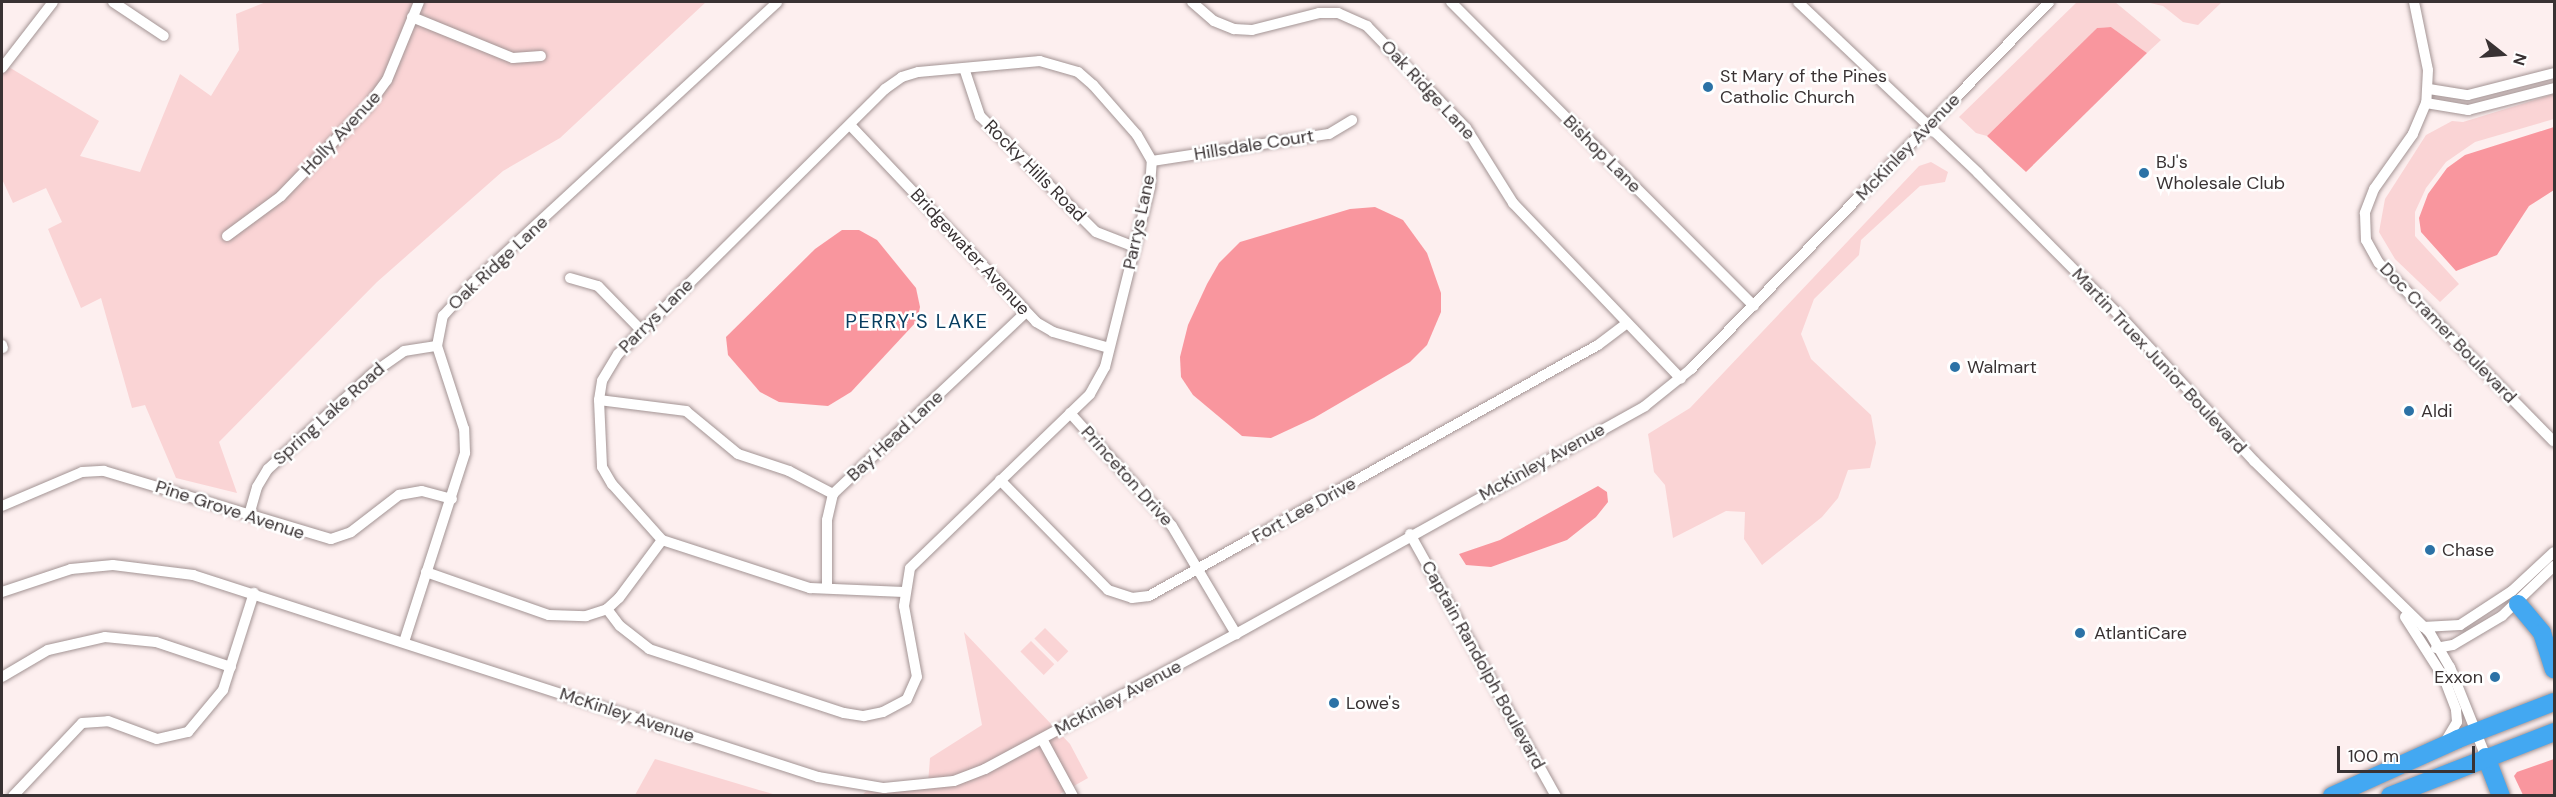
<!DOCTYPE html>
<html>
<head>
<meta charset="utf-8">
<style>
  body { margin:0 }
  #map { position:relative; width:2556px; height:797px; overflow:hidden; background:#fdefef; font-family:"DM Sans",sans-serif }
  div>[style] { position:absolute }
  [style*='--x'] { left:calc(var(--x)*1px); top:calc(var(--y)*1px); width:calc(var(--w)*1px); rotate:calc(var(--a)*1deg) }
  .green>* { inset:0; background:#fad4d5; transform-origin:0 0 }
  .water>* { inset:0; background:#f9969e }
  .roads { filter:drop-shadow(0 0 2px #a39494) drop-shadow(0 0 2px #a39494) }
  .street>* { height:10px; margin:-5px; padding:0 5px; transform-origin:5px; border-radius:5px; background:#fff }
  .highway>* { height:18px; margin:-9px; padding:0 9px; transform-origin:9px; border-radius:9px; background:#43a8f2 }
  .dots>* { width:16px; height:16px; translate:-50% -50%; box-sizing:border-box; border:3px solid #fff; border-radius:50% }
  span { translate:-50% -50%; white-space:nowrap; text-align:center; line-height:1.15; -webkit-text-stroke:5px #fff; paint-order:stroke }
  .poi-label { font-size:18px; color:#393233 }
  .left { translate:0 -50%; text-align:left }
  .right { translate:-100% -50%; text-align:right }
  .street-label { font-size:18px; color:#393233 }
  .neighbourhood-label { font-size:20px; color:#083d60; letter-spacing:1.5px }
  .frame { position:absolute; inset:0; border:3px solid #393233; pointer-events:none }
  .north { position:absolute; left:2472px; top:24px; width:60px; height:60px; -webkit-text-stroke:4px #fff; paint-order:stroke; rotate:107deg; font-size:16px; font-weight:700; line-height:24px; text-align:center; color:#393233 }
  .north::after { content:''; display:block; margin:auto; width:21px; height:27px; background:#393233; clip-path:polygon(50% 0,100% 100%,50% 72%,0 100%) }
  .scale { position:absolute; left:2337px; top:746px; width:138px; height:27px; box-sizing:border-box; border:3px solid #393233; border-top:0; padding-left:8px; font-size:18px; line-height:21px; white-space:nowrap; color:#393233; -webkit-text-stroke:4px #fff; paint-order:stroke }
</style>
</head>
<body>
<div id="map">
  <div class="green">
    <i style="clip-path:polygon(266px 2px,706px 2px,560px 138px,503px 171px,377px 282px,219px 442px,237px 493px,176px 478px,145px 405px,132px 408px,101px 298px,81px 308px,48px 229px,62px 222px,46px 188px,13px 203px,2px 179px,2px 63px,99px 121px,80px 156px,140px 172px,180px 74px,211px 96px,239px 50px,236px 14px)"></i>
    <i style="clip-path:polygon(2077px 2px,2115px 2px,2161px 40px,2147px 53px,2111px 27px,2097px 28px,1987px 136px,1976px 133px,1959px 117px)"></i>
    <i style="clip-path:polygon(2146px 2px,2222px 2px,2198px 25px,2183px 22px,2163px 6px)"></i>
    <i style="clip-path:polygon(2554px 94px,2554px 119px,2475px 142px,2446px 162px,2426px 188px,2415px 212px,2415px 236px,2459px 284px,2440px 302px,2395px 259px,2379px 232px,2385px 199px,2426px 135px,2452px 121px,2463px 122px)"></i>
    <i style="clip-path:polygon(1931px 162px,1948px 172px,1945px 182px,1920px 186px,1861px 240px,1859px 255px,1814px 299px,1801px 334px,1811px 359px,1871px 415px,1876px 443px,1870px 468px,1848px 470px,1838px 498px,1822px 517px,1762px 565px,1744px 539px,1745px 512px,1726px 511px,1673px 538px,1665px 485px,1654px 472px,1648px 434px,1690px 408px,1919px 166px)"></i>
    <i style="left:1045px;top:628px;width:33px;height:15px;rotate:45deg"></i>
    <i style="clip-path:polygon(964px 632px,1070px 744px,1088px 778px,1058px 795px,861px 796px,871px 787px,928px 784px,930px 758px,982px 725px)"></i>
    <i style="left:1031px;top:641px;width:33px;height:15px;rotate:45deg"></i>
    <i style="clip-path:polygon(655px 759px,776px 795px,635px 795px)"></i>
  </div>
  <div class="water">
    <i style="clip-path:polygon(2111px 27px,2147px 53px,2026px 172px,1987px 136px,2097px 28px)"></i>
    <i style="clip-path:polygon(2554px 127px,2554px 190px,2529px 206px,2497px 255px,2456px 271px,2421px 232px,2419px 218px,2428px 194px,2447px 168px,2465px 155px)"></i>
    <i style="clip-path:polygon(1375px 207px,1403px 220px,1427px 253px,1441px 293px,1441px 312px,1427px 345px,1410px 362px,1314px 418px,1271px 438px,1242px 436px,1193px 395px,1181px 377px,1180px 357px,1188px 325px,1207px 284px,1219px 263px,1240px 242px,1350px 209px)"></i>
    <i style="clip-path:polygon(842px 230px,859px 230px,877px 240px,916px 288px,920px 307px,917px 321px,851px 392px,828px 406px,779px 402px,760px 392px,728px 355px,726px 337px,815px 249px)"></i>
    <i style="clip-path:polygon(1598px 486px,1607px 492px,1608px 502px,1596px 517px,1567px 540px,1491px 567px,1466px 565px,1459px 554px,1500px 540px)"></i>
    <i style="clip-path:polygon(2554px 759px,2554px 795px,2523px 795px,2514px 776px,2517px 772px)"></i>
  </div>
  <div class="roads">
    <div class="street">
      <i style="--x:113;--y:2;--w:61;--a:33.7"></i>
      <i style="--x:1192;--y:2;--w:29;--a:41"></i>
      <i style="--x:1214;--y:21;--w:22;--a:22"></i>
      <i style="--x:1234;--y:29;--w:18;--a:3"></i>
      <i style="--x:1252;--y:30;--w:69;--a:-14.2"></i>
      <i style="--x:1319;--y:13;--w:19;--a:0"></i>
      <i style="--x:1338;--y:13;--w:32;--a:24"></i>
      <i style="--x:1367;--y:26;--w:142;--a:45.9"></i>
      <i style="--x:1466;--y:128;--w:89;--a:57.9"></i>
      <i style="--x:1513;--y:203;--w:243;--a:46.3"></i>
      <i style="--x:1451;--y:2;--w:429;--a:45.1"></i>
      <i style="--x:1798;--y:2;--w:248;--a:43.5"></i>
      <i style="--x:1978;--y:173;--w:204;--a:45.2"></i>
      <i style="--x:2122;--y:318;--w:195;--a:47.3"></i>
      <i style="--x:2254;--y:461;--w:246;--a:44.3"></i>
      <i style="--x:2430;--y:633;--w:39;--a:60"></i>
      <i style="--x:2450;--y:667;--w:97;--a:68.2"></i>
      <i style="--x:2414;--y:2;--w:69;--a:78.4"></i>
      <i style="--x:2428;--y:70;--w:33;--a:93"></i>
      <i style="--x:2426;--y:103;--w:34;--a:113"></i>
      <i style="--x:2413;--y:134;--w:67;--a:125.3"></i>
      <i style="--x:2374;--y:189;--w:26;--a:111"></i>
      <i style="--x:2365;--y:213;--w:27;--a:88"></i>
      <i style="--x:2366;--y:240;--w:26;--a:61"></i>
      <i style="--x:2379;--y:263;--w:250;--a:45.6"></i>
      <i style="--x:412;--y:17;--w:109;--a:22.1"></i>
      <i style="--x:513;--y:58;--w:28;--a:-4"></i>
      <i style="--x:2;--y:68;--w:83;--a:-52.3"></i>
      <i style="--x:964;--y:68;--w:51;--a:71.6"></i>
      <i style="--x:980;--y:116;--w:164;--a:45"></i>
      <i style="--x:1096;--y:232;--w:42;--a:21"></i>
      <i style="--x:2429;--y:89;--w:39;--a:9"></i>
      <i style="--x:2468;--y:95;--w:89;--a:-14.3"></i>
      <i style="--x:2426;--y:103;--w:43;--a:9.5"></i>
      <i style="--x:2468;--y:110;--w:89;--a:-14.3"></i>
      <i style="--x:850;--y:125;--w:271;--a:46.6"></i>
      <i style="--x:1036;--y:322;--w:20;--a:30"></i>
      <i style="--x:1053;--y:332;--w:58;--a:15.9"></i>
      <i style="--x:1152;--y:161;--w:179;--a:-8.7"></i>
      <i style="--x:1329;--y:134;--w:27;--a:-31"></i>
      <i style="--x:227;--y:236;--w:67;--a:-36.5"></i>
      <i style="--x:281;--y:196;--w:125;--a:-46"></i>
      <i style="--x:368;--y:106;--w:32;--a:-54"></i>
      <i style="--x:387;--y:80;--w:84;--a:-67.7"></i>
      <i style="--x:570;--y:278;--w:29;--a:16"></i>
      <i style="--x:598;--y:286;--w:62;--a:45.7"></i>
      <i style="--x:2;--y:345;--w:3;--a:72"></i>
      <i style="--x:599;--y:400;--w:88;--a:7.2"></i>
      <i style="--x:686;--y:411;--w:67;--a:39.6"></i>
      <i style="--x:738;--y:454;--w:54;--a:18.4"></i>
      <i style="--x:789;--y:471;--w:50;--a:27.6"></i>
      <i style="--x:1070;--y:413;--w:152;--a:47.9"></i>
      <i style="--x:1172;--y:526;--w:126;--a:59.3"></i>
      <i style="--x:1000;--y:480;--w:154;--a:45.5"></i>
      <i style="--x:1108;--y:590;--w:25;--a:18"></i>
      <i style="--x:1132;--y:598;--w:17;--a:-7"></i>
      <i style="--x:1149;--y:596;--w:514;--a:-29.21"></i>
      <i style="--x:1598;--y:345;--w:36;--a:-37"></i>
      <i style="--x:2;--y:506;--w:87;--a:-23"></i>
      <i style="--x:82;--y:472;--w:22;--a:-3"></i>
      <i style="--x:104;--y:471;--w:237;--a:16.7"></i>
      <i style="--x:331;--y:539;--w:21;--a:-19"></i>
      <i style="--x:351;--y:532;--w:61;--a:-37.6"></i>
      <i style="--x:399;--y:495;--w:23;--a:-10"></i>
      <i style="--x:422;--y:491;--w:31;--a:15"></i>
      <i style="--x:249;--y:515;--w:29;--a:-74"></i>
      <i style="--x:257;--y:487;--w:21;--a:-59"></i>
      <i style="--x:268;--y:469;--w:142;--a:-42.4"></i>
      <i style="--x:373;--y:373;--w:38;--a:-35"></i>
      <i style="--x:404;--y:351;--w:33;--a:-9"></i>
      <i style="--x:1410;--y:534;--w:300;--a:60.9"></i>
      <i style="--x:662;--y:540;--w:156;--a:18"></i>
      <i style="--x:810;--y:588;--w:94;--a:2.4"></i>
      <i style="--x:426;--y:572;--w:130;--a:19.3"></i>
      <i style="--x:549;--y:615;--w:37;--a:2"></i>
      <i style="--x:586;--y:616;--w:22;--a:-18"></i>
      <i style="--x:607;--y:609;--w:16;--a:-43"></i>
      <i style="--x:619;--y:598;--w:72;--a:-53.4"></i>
      <i style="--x:827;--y:588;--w:68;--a:-90"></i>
      <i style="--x:827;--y:520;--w:27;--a:-77"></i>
      <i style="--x:833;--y:494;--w:265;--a:-43.3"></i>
      <i style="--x:2;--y:592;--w:73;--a:-18.4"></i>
      <i style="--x:71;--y:569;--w:42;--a:-5.4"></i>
      <i style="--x:113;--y:565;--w:81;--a:7.1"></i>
      <i style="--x:193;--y:575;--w:657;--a:17.91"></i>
      <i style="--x:818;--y:777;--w:67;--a:9.5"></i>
      <i style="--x:884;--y:788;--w:70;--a:-5.7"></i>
      <i style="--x:954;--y:781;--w:33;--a:-21"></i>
      <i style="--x:985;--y:769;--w:285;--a:-28.3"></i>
      <i style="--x:1236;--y:634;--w:468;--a:-29.1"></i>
      <i style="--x:1645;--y:406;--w:59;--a:-38.8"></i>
      <i style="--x:1691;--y:369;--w:513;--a:-45.71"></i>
      <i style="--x:607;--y:609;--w:21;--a:53"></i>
      <i style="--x:620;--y:626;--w:37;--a:38"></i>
      <i style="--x:649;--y:649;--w:205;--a:18.2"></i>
      <i style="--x:844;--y:713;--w:20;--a:9"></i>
      <i style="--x:864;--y:716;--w:19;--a:-12"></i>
      <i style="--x:883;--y:712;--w:27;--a:-28"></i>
      <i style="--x:907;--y:699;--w:24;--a:-66"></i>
      <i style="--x:917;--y:677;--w:72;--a:-100.4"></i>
      <i style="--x:904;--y:606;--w:38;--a:-81"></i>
      <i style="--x:910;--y:568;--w:250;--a:-44"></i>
      <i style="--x:1090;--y:394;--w:31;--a:-61"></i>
      <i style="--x:1105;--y:367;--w:186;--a:-76"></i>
      <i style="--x:1150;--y:187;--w:26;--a:-86"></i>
      <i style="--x:1152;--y:161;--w:30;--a:-120"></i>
      <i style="--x:1137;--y:135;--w:67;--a:-131.3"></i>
      <i style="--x:1093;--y:85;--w:20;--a:-139"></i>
      <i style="--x:1078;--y:72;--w:40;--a:-164"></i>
      <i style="--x:1040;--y:61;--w:122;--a:174.8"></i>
      <i style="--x:918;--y:72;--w:17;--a:163"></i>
      <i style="--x:902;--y:77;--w:21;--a:145"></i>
      <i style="--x:885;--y:89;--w:376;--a:135.2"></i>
      <i style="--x:618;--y:354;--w:31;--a:121"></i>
      <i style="--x:602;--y:381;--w:19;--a:99"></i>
      <i style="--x:599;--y:400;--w:67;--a:87.4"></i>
      <i style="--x:602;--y:467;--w:20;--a:60"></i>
      <i style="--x:612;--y:484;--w:75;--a:48.2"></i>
      <i style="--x:2405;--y:617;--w:72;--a:57.4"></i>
      <i style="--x:2444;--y:678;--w:34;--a:69"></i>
      <i style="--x:2456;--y:710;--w:12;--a:85"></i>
      <i style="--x:2457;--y:722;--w:23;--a:121"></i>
      <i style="--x:2423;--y:627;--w:37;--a:-3"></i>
      <i style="--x:2460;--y:625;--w:62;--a:-33.2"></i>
      <i style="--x:2512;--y:591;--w:57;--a:-42.9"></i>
      <i style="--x:404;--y:642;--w:199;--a:-72.1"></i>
      <i style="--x:465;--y:453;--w:24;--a:-92"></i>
      <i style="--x:464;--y:429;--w:87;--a:-108"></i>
      <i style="--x:437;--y:346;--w:31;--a:-79"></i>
      <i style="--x:443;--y:316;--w:45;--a:-47.7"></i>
      <i style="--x:473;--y:283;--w:414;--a:-42.7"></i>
      <i style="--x:2436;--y:648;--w:17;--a:-10"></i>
      <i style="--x:2453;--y:645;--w:57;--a:-30.6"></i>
      <i style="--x:2502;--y:616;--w:72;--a:-43.9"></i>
      <i style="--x:2;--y:677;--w:53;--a:-30.4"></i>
      <i style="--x:48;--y:650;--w:58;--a:-12.8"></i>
      <i style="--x:105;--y:637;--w:51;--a:5.6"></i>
      <i style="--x:156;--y:642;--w:79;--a:18.4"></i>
      <i style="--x:1042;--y:739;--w:65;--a:61.5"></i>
      <i style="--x:13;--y:796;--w:100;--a:-46.6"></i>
      <i style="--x:82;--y:723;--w:26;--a:-4"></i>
      <i style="--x:108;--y:721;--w:52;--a:20.2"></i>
      <i style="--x:157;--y:739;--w:32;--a:-13"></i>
      <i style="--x:188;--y:732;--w:55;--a:-50.2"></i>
      <i style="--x:223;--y:690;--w:102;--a:-72.3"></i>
    </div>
    <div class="highway">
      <i style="--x:2518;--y:604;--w:38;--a:50"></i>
      <i style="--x:2542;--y:633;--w:38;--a:72"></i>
      <i style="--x:2486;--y:757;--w:42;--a:69"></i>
      <i style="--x:2332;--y:796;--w:138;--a:-24.3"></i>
      <i style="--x:2458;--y:739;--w:103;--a:-21.1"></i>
      <i style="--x:2390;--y:796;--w:176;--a:-21.3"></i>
    </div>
  </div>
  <div class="dots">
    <i style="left:1708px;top:87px;background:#2b72a6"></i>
    <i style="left:2144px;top:173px;background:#2b72a6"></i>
    <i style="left:1955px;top:367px;background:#2b72a6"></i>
    <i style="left:2409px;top:411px;background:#2b72a6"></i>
    <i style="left:2430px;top:550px;background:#2b72a6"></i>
    <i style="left:2080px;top:633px;background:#2b72a6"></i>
    <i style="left:2495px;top:677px;background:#2b72a6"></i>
    <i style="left:1334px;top:703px;background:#2b72a6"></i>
  </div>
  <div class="poi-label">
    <span class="left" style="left:1720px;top:87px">St Mary of the Pines<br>Catholic Church</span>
    <span class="left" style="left:2156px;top:173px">BJ's<br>Wholesale Club</span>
    <span class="left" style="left:1967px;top:367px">Walmart</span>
    <span class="left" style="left:2421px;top:411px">Aldi</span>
    <span class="left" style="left:2442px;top:550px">Chase</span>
    <span class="left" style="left:2094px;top:633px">AtlantiCare</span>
    <span class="right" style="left:2483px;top:677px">Exxon</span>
    <span class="left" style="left:1346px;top:703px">Lowe's</span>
  </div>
  <div class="street-label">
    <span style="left:1428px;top:90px;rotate:47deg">Oak Ridge Lane</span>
    <span style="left:341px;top:133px;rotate:-47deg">Holly Avenue</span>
    <span style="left:1254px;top:145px;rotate:-9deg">Hillsdale Court</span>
    <span style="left:1908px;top:147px;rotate:-46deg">McKinley Avenue</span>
    <span style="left:1602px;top:154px;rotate:45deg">Bishop Lane</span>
    <span style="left:1035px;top:171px;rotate:45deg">Rocky Hills Road</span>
    <span style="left:1139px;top:222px;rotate:-78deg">Parrys Lane</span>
    <span style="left:970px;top:252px;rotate:47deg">Bridgewater Avenue</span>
    <span style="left:498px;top:263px;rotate:-43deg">Oak Ridge Lane</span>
    <span style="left:656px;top:316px;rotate:-45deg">Parrys Lane</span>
    <span style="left:2448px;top:333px;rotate:46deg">Doc Cramer Boulevard</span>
    <span style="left:2159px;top:361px;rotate:47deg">Martin Truex Junior Boulevard</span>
    <span style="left:329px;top:414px;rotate:-42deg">Spring Lake Road</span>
    <span style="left:895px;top:436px;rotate:-43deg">Bay Head Lane</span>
    <span style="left:1542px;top:462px;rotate:-29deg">McKinley Avenue</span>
    <span style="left:1127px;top:476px;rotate:48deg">Princeton Drive</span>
    <span style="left:230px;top:510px;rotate:18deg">Pine Grove Avenue</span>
    <span style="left:1304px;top:510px;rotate:-29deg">Fort Lee Drive</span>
    <span style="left:1483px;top:665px;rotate:61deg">Captain Randolph Boulevard</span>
    <span style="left:1118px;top:698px;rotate:-28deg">McKinley Avenue</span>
    <span style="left:627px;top:715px;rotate:18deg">McKinley Avenue</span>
  </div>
  <div class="neighbourhood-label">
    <span style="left:917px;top:321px">PERRY'S LAKE</span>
  </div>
  <div class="frame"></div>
  <div class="north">N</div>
  <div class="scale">100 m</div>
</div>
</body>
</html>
